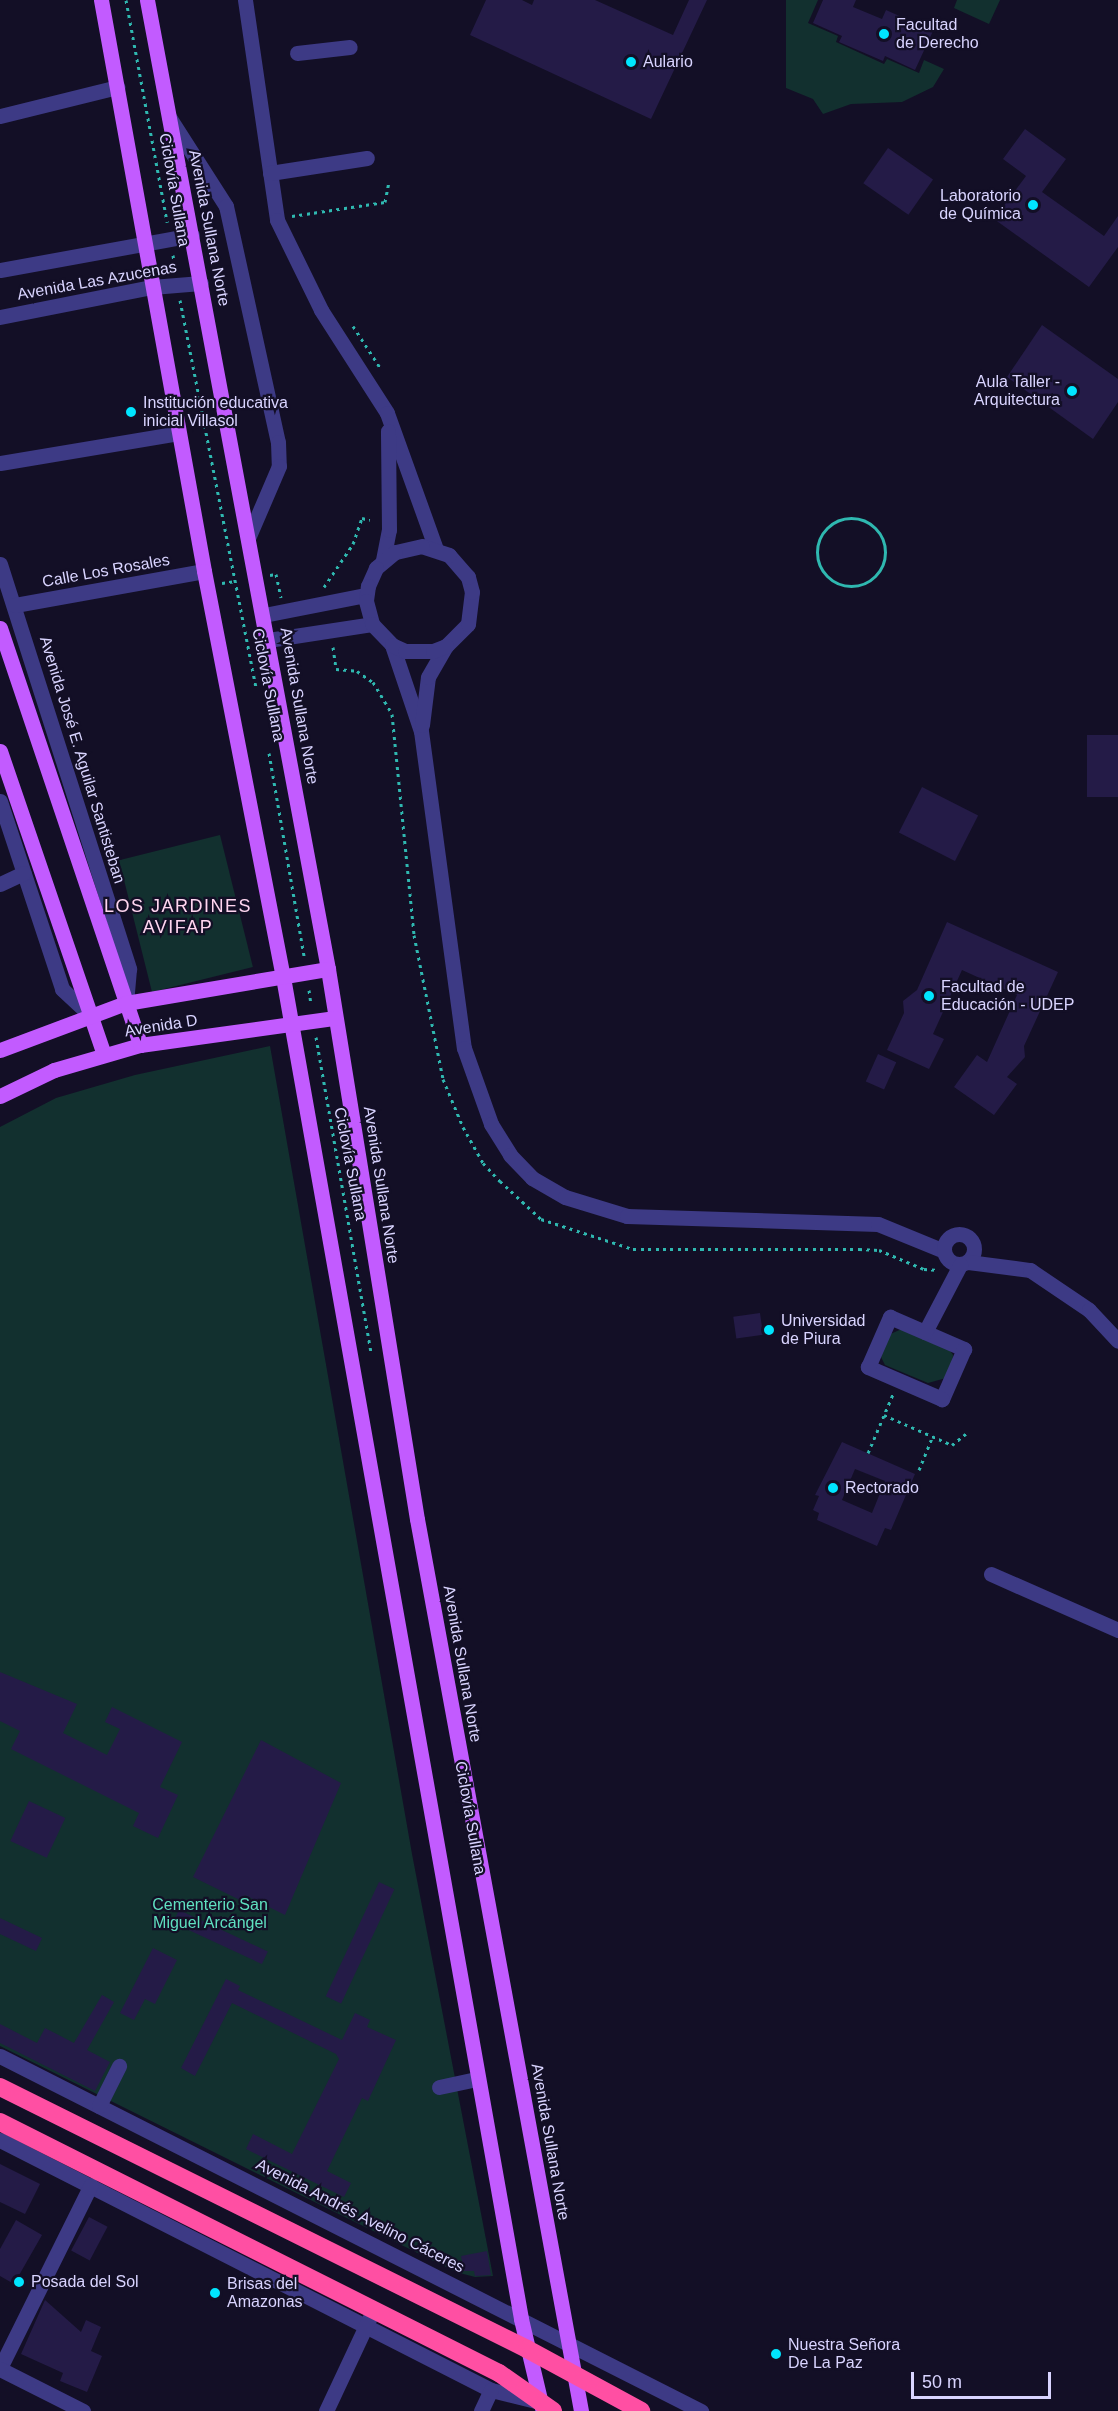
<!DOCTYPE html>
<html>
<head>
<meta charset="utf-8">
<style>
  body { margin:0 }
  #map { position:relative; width:1118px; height:2411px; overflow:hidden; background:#130f26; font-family:Helvetica,sans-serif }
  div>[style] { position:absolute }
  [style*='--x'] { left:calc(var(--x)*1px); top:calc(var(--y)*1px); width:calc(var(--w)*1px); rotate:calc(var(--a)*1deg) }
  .green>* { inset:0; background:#12302f; transform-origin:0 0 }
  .building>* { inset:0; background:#241b47; transform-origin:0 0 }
  .path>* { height:3px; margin-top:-1.5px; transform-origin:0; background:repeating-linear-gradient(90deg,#2fb8b0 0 3px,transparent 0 7.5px) }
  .path>.ring { margin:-1.5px; padding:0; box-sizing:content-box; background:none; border:3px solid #2fb8b0; border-radius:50% }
  .minor>* { height:15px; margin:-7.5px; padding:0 7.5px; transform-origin:7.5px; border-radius:7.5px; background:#3d3a85 }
  .minor>.ring { margin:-7.5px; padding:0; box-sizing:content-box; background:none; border:15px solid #3d3a85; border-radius:50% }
  .major>* { height:15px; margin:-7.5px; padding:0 7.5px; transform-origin:7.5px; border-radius:7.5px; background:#c25bff }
  .highway>* { height:18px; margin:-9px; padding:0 9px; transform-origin:9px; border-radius:9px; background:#ff4fa3 }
  .dots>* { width:16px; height:16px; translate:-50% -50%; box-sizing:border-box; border:3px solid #130f26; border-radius:50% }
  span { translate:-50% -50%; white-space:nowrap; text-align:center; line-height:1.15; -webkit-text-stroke:4.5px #130f26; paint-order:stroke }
  .poi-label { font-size:16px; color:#d9d4ff }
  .left { translate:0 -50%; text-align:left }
  .right { translate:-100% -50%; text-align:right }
  .street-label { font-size:16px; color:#d9d4ff }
  .park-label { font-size:16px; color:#5fe0c0 }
  .neighbourhood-label { font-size:18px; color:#ffd6f0; letter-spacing:1.5px }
  .scale { position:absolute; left:911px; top:2372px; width:140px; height:27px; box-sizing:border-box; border:3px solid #d9d4ff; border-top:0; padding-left:8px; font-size:18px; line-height:21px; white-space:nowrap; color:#d9d4ff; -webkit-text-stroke:4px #130f26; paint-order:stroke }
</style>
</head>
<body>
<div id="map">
  <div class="green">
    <i style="clip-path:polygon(786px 0,818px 0,808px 23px,838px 36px,836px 42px,884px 64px,887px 59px,919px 73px,924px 60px,944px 69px,933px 87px,902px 102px,851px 104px,823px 114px,813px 99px,786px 88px)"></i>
    <i style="clip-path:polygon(957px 0,1000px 0,989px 24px,954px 8px)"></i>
    <i style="left:220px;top:835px;width:136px;height:104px;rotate:76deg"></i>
    <i style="clip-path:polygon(270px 1046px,412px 1854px,493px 2276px,475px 2277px,456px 2272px,0 2046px,0 1127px,56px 1098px,135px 1075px)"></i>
    <i style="clip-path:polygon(904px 1328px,947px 1346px,953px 1355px,952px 1367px,946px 1378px,928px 1383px,885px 1365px,881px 1357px,886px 1336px)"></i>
  </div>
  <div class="building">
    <i style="clip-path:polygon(486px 0,522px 0,532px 5px,534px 0,595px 0,673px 35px,689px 0,707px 0,651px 119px,470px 35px)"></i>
    <i style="clip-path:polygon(823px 0,856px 0,853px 7px,882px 19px,886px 10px,933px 31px,915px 70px,885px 56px,883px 61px,839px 42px,842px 36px,813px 23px)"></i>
    <i style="clip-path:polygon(1025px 129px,1066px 159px,1042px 192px,1104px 236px,1118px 216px,1118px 247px,1089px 287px,994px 219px,1026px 176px,1003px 159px)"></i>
    <i style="left:888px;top:148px;width:55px;height:43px;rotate:35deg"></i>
    <i style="clip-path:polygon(1042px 325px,1118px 379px,1118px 402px,1093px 439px,1007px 377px)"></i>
    <i style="left:1087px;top:735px;width:31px;height:62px"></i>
    <i style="left:922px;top:787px;width:63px;height:51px;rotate:27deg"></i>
    <i style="clip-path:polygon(947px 922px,1058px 972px,1024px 1046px,1025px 1057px,1007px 1077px,1017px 1084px,994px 1115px,954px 1087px,977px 1055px,987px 1062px,1017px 995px,962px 970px,933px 1034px,944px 1039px,929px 1069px,887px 1050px,904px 1013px,903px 1001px,917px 990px)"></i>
    <i style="left:878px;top:1054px;width:20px;height:30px;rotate:24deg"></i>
    <i style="left:760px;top:1313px;width:22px;height:27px;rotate:82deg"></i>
    <i style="clip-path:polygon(evenodd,842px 1442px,915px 1474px,891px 1530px,885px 1528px,877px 1546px,817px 1520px,819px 1513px,813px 1510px,819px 1496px,815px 1495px,842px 1442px,855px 1469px,885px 1481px,872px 1513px,842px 1500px,855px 1469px)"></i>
    <i style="clip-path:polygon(0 1672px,77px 1704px,63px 1733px,107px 1755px,120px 1729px,105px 1722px,112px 1707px,182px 1742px,160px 1787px,178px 1795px,158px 1838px,133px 1826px,139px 1813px,11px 1749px,20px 1731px,0 1721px)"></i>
    <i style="clip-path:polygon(261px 1740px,341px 1783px,285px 1915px,245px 1895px,242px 1901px,193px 1877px)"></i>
    <i style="left:29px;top:1801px;width:40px;height:44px;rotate:25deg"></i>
    <i style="left:379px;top:1882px;width:17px;height:126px;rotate:25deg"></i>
    <i style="left:179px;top:1910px;width:98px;height:14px;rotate:25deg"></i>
    <i style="clip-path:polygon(0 1918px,42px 1938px,36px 1951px,0 1934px)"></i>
    <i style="clip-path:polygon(153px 1948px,177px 1960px,155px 2004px,145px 1999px,134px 2020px,120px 2013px)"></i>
    <i style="clip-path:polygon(226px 1979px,240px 1986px,238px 1990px,342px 2040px,355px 2013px,370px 2020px,367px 2027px,396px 2040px,368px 2101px,362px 2098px,327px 2171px,351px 2183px,344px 2197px,246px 2149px,253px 2134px,292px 2154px,339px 2059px,336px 2054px,232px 2003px,195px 2076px,181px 2068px)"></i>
    <i style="clip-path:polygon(102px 1995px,114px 2002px,87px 2050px,110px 2062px,95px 2091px,0 2043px,0 2024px,37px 2043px,45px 2028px,74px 2043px)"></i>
    <i style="clip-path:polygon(0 2164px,40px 2184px,25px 2214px,0 2202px)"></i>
    <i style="left:89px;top:2217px;width:21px;height:38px;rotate:28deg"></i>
    <i style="clip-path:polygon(16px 2220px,42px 2235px,14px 2284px,0 2276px,0 2249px)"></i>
    <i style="clip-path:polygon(487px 2251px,491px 2275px,475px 2276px,474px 2271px,464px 2271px,461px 2256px)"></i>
    <i style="clip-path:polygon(45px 2300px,81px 2332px,86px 2320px,101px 2327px,91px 2351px,102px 2356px,87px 2392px,60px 2381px,63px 2373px,21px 2354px)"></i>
  </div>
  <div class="path">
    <i style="--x:126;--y:0;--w:226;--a:79.5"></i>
    <i style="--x:292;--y:216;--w:94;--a:-8.6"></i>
    <i style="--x:385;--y:202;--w:20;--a:-79"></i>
    <i style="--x:173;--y:255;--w:15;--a:82"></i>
    <i style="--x:180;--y:300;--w:395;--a:78.9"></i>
    <i style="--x:353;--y:326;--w:51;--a:56.9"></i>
    <i class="ring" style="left:817px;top:518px;width:65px;height:65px"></i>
    <i style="--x:270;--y:575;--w:6;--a:-9"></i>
    <i style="--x:276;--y:574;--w:24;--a:78"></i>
    <i style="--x:222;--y:583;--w:14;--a:-8"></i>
    <i style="--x:324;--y:587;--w:52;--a:-56"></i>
    <i style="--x:353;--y:544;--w:28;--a:-71"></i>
    <i style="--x:362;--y:518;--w:8;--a:14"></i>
    <i style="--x:333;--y:647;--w:22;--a:82"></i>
    <i style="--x:336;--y:669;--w:21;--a:5"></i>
    <i style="--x:357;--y:671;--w:19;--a:35"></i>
    <i style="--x:373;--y:682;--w:37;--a:59"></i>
    <i style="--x:392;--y:714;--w:222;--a:84.3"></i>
    <i style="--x:414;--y:935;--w:147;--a:78.6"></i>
    <i style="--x:443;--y:1079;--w:52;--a:67.4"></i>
    <i style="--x:463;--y:1127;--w:41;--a:60.9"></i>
    <i style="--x:483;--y:1163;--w:25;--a:47"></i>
    <i style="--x:500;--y:1181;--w:56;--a:42.8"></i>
    <i style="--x:541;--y:1219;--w:97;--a:18.1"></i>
    <i style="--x:633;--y:1249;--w:226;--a:0"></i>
    <i style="--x:859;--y:1249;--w:20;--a:3"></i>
    <i style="--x:879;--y:1250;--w:49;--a:22.9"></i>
    <i style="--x:924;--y:1269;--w:15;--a:4"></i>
    <i style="--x:269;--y:753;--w:206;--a:80.2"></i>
    <i style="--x:309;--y:990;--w:14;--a:82"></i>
    <i style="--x:316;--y:1037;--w:321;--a:80.1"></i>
    <i style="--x:884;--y:1415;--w:74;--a:23.8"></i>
    <i style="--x:952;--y:1445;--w:22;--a:-39"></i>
    <i style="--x:868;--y:1453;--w:64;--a:-67"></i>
    <i style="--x:919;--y:1470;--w:37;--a:-68"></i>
  </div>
  <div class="minor">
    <i style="--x:245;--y:0;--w:222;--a:81.7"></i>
    <i style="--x:277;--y:220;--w:100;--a:63.9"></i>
    <i style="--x:321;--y:310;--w:122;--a:57.3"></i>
    <i style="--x:387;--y:413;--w:145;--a:70.2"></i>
    <i style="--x:297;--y:53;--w:53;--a:-6.5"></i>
    <i style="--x:0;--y:116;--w:121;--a:-13.9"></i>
    <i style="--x:169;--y:117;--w:106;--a:57.4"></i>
    <i style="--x:226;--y:206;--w:242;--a:77.6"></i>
    <i style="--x:278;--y:442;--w:24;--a:88"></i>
    <i style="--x:279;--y:466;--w:76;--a:113.2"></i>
    <i style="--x:270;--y:173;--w:98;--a:-8.8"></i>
    <i style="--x:0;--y:270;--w:195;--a:-10.3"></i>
    <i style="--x:0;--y:317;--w:155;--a:-11.2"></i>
    <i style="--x:152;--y:287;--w:49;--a:-4.7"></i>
    <i style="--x:0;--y:463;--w:181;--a:-9.5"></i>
    <i style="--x:383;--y:560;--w:31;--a:-79"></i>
    <i style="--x:389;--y:530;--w:99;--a:-90.6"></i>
    <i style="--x:0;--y:564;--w:425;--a:72.3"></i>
    <i style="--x:129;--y:969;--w:34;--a:95"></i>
    <i style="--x:15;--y:605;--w:192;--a:-10.2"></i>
    <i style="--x:264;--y:615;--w:104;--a:-11.1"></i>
    <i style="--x:268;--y:640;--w:105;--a:-8.7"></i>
    <i style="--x:392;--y:645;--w:91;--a:71.4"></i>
    <i style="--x:421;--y:731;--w:320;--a:82.3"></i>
    <i style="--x:464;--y:1048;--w:81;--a:70.4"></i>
    <i style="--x:491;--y:1124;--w:36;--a:58"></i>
    <i style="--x:510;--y:1155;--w:32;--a:46"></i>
    <i style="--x:532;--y:1178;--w:38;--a:30"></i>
    <i style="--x:565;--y:1197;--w:65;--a:17"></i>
    <i style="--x:627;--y:1216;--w:251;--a:1.8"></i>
    <i style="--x:878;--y:1224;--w:71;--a:22.2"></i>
    <i style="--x:422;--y:725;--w:48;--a:-82.9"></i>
    <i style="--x:428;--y:677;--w:36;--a:-60"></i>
    <i style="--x:446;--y:646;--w:31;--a:-45"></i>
    <i style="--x:468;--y:624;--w:32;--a:-83"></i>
    <i style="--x:472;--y:592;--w:16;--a:-105"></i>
    <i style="--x:468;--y:577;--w:29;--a:-131"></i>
    <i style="--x:449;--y:555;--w:28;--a:-162"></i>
    <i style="--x:422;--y:546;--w:28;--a:167"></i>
    <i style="--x:395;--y:552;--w:25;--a:140"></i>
    <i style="--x:376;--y:568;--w:20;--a:114"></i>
    <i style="--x:368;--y:586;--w:15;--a:98"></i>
    <i style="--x:366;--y:601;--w:24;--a:75"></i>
    <i style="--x:372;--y:624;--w:29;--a:46"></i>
    <i style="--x:392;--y:645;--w:14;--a:25"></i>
    <i style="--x:405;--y:651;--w:28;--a:0"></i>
    <i style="--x:433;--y:651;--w:14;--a:-21"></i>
    <i style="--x:0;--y:801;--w:198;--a:71.7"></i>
    <i style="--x:62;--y:989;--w:37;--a:43"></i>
    <i style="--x:0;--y:884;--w:26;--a:-25"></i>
    <i class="ring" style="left:944px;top:1234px;width:15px;height:15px"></i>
    <i style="--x:968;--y:1262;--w:63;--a:7.4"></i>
    <i style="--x:1030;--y:1270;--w:71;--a:34.1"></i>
    <i style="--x:1089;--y:1310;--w:42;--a:46.9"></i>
    <i style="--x:890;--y:1317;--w:81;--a:23.4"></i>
    <i style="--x:964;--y:1349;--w:55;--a:113.7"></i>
    <i style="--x:942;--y:1399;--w:81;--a:-156.6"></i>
    <i style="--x:868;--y:1367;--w:55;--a:-66.3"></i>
    <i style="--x:925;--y:1332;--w:76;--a:-62.4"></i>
    <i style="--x:991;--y:1574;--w:139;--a:23.8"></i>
    <i style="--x:0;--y:2056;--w:786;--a:26.86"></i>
    <i style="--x:439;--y:2087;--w:40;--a:-12"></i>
    <i style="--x:99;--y:2106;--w:45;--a:-63.4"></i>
    <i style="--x:0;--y:2140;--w:551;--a:26.98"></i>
    <i style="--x:491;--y:2390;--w:46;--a:13.7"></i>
    <i style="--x:0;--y:2368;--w:204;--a:-63.6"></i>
    <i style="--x:0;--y:2369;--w:93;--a:26.8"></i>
    <i style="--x:326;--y:2411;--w:102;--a:-64.9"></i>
    <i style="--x:481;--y:2411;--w:23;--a:-65"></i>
  </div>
  <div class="major">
    <i style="--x:101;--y:0;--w:580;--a:79.77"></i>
    <i style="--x:204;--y:571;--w:414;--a:79"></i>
    <i style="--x:283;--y:977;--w:1363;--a:79.94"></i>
    <i style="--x:521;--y:2319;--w:91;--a:76.7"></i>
    <i style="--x:147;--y:0;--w:986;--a:79.42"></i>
    <i style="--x:328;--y:969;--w:557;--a:80.81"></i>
    <i style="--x:417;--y:1519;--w:907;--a:79.58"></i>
    <i style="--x:0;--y:628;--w:440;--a:71.4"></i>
    <i style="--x:0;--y:751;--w:320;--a:71.1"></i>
    <i style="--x:0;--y:1050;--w:134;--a:-20.5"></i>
    <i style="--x:126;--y:1003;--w:205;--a:-9.6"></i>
    <i style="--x:0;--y:1096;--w:60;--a:-25.7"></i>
    <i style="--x:54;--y:1070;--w:90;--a:-16.2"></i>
    <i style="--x:140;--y:1045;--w:197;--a:-7.9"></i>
  </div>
  <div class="highway">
    <i style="--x:0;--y:2087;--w:589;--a:26.43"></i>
    <i style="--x:527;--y:2349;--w:130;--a:28.5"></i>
    <i style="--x:0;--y:2122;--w:559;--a:26.7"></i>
    <i style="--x:499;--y:2373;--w:66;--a:35.1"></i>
  </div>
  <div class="dots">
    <i style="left:884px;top:34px;background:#00e5ff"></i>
    <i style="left:631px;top:62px;background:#00e5ff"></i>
    <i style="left:1033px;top:205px;background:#00e5ff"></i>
    <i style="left:1072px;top:391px;background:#00e5ff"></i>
    <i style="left:131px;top:412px;background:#00e5ff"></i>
    <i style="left:929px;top:996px;background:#00e5ff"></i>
    <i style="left:769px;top:1330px;background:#00e5ff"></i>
    <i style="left:833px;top:1488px;background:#00e5ff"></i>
    <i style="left:19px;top:2282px;background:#00e5ff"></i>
    <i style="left:215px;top:2293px;background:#00e5ff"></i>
    <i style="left:776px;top:2354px;background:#00e5ff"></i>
  </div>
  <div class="poi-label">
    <span class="left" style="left:896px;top:34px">Facultad<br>de Derecho</span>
    <span class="left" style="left:643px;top:62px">Aulario</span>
    <span class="right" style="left:1021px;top:205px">Laboratorio<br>de Química</span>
    <span class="right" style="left:1060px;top:391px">Aula Taller -<br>Arquitectura</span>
    <span class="left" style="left:143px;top:412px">Institución educativa<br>inicial Villasol</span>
    <span class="left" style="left:941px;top:996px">Facultad de<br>Educación - UDEP</span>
    <span class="left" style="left:781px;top:1330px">Universidad<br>de Piura</span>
    <span class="left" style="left:845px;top:1488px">Rectorado</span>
    <span class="left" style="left:31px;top:2282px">Posada del Sol</span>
    <span class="left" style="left:227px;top:2293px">Brisas del<br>Amazonas</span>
    <span class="left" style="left:788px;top:2354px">Nuestra Señora<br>De La Paz</span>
  </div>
  <div class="street-label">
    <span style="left:174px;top:190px;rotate:80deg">Ciclovía Sullana</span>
    <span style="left:209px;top:228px;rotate:79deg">Avenida Sullana Norte</span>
    <span style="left:97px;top:281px;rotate:-10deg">Avenida Las Azucenas</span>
    <span style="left:106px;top:571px;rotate:-10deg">Calle Los Rosales</span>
    <span style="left:268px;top:685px;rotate:79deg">Ciclovía Sullana</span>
    <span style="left:299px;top:706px;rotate:80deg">Avenida Sullana Norte</span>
    <span style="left:82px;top:760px;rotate:73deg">Avenida José E. Aguilar Santisteban</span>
    <span style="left:161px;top:1026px;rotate:-9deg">Avenida D</span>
    <span style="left:350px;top:1164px;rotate:79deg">Ciclovía Sullana</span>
    <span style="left:381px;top:1185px;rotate:81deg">Avenida Sullana Norte</span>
    <span style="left:462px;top:1664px;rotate:80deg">Avenida Sullana Norte</span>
    <span style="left:470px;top:1818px;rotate:80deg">Ciclovía Sullana</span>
    <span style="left:550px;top:2142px;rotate:80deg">Avenida Sullana Norte</span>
    <span style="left:360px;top:2216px;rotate:27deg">Avenida Andrés Avelino Cáceres</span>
  </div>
  <div class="park-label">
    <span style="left:210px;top:1914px">Cementerio San<br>Miguel Arcángel</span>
  </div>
  <div class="neighbourhood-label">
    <span style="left:178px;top:917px">LOS JARDINES<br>AVIFAP</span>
  </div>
  <div class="scale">50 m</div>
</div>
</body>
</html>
